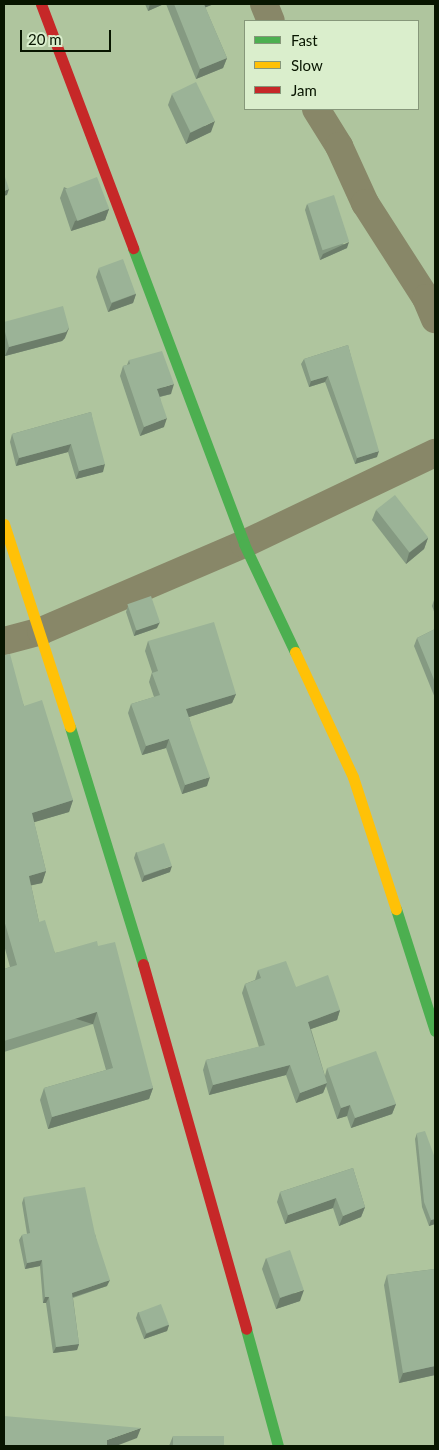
<!DOCTYPE html>
<html>
<head>
<meta charset="utf-8">
<style>
  body { margin:0 }
  #map { position:relative; width:439px; height:1450px; overflow:hidden; background:#afc59e; font-family:Lato,sans-serif }
  div>[style] { position:absolute }
  [style*='--x'] { left:calc(var(--x)*1px); top:calc(var(--y)*1px); width:calc(var(--w)*1px); rotate:calc(var(--a)*1deg) }
  .street>* { height:28px; margin:-14px; padding:0 14px; transform-origin:14px; border-radius:14px; background:#888768 }
  .fast>* { height:11px; margin:-5.5px; padding:0 5.5px; transform-origin:5.5px; border-radius:5.5px; background:#4caf50 }
  .slow>* { height:11px; margin:-5.5px; padding:0 5.5px; transform-origin:5.5px; border-radius:5.5px; background:#ffc107 }
  .jam>* { height:11px; margin:-5.5px; padding:0 5.5px; transform-origin:5.5px; border-radius:5.5px; background:#c62828 }
  .wall>* { inset:0; background:#859a82 }
  .shaded-wall>* { inset:0; background:#6c7d6a; transform-origin:0 0 }
  .building>* { inset:0; background:#9bb397; transform-origin:0 0 }
  span { translate:-50% -50%; white-space:nowrap; text-align:center; line-height:1.15; -webkit-text-stroke:5px #daeecc; paint-order:stroke }
  .frame { position:absolute; inset:0; border:5px solid #081500; pointer-events:none }
  .legend { position:absolute; left:244px; top:20px; width:175px; height:90px; box-sizing:border-box; background:#daeecc; border:1px solid #86977a; margin:0; padding:6px 9px; list-style:none; font-size:15px; color:#081500 }
  .legend li { display:flex; align-items:center; gap:10px; height:25px }
  .legend b { width:25px; border:1px solid #86977a }
  .scale { position:absolute; left:20px; top:30px; width:91px; height:22px; box-sizing:border-box; border:2px solid #081500; border-top:0; padding-left:6px; font-size:15px; line-height:18px; white-space:nowrap; color:#081500; -webkit-text-stroke:4px #daeecc; paint-order:stroke }
</style>
</head>
<body>
<div id="map">
  <div class="street">
    <i style="--x:264;--y:4;--w:18;--a:68"></i>
    <i style="--x:316;--y:109;--w:44;--a:58.1"></i>
    <i style="--x:339;--y:146;--w:63;--a:65.5"></i>
    <i style="--x:365;--y:203;--w:113;--a:57.3"></i>
    <i style="--x:426;--y:298;--w:23;--a:67"></i>
    <i style="--x:4;--y:641;--w:38;--a:-15"></i>
    <i style="--x:41;--y:631;--w:221;--a:-23.2"></i>
    <i style="--x:244;--y:544;--w:212;--a:-25.5"></i>
  </div>
  <div class="fast">
    <i style="--x:133;--y:248;--w:316;--a:69.4"></i>
    <i style="--x:244;--y:544;--w:119;--a:64.7"></i>
    <i style="--x:70;--y:727;--w:248;--a:72.9"></i>
    <i style="--x:396;--y:909;--w:128;--a:72.3"></i>
    <i style="--x:246;--y:1329;--w:121;--a:74.7"></i>
  </div>
  <div class="slow">
    <i style="--x:4;--y:524;--w:213;--a:72"></i>
    <i style="--x:295;--y:652;--w:138;--a:65.1"></i>
    <i style="--x:353;--y:777;--w:139;--a:72"></i>
  </div>
  <div class="jam">
    <i style="--x:41;--y:4;--w:261;--a:69.3"></i>
    <i style="--x:143;--y:964;--w:379;--a:74.2"></i>
  </div>
  <div class="wall">
    <i style="clip-path:polygon(145px 4px,164px 4px,148px 11px)"></i>
    <i style="clip-path:polygon(166px 4px,214px 4px,205px 7px,227px 58px,223px 68px,196px 79px)"></i>
    <i style="clip-path:polygon(172px 94px,211px 132px,186px 144px,168px 105px)"></i>
    <i style="clip-path:polygon(64px 187px,109px 209px,105px 220px,71px 231px,60px 198px)"></i>
    <i style="clip-path:polygon(307px 204px,347px 248px,320px 260px,305px 210px)"></i>
    <i style="clip-path:polygon(99px 268px,136px 294px,133px 303px,108px 312px,96px 277px)"></i>
    <i style="clip-path:polygon(4px 322px,65px 338px,62px 341px,5px 356px,4px 351px)"></i>
    <i style="clip-path:polygon(348px 345px,377px 457px,355px 464px,325px 382px,309px 387px,301px 364px,304px 359px)"></i>
    <i style="clip-path:polygon(129px 360px,171px 394px,160px 397px,164px 427px,140px 436px,120px 376px,123px 366px,127px 365px)"></i>
    <i style="clip-path:polygon(91px 412px,103px 472px,76px 479px,68px 452px,16px 466px,10px 442px,12px 434px)"></i>
    <i style="clip-path:polygon(376px 510px,428px 538px,424px 549px,406px 564px,372px 520px)"></i>
    <i style="clip-path:polygon(435px 597px,435px 614px,432px 606px)"></i>
    <i style="clip-path:polygon(128px 606px,157px 628px,134px 636px,126px 612px)"></i>
    <i style="clip-path:polygon(435px 629px,435px 698px,414px 646px,417px 638px)"></i>
    <i style="clip-path:polygon(148px 641px,236px 694px,232px 703px,189px 717px,207px 786px,182px 794px,166px 748px,142px 755px,128px 713px,131px 704px,154px 697px,149px 682px,152px 672px,145px 651px)"></i>
    <i style="clip-path:polygon(4px 655px,24px 706px,73px 800px,69px 812px,34px 822px,46px 871px,42px 883px,31px 885px,39px 922px,55px 953px,98px 946px,153px 1088px,149px 1099px,48px 1129px,40px 1100px,44px 1088px,106px 1070px,93px 1024px,4px 1052px,4px 969px,10px 967px,4px 945px)"></i>
    <i style="clip-path:polygon(136px 852px,170px 872px,142px 882px,134px 858px)"></i>
    <i style="clip-path:polygon(258px 970px,296px 987px,340px 1010px,337px 1020px,311px 1029px,325px 1076px,327px 1068px,396px 1104px,392px 1114px,351px 1128px,347px 1116px,337px 1119px,326px 1086px,323px 1093px,296px 1103px,286px 1075px,209px 1095px,203px 1070px,206px 1060px,259px 1047px,242px 993px,245px 984px,255px 980px)"></i>
    <i style="clip-path:polygon(417px 1133px,435px 1224px,429px 1226px,422px 1207px,415px 1139px)"></i>
    <i style="clip-path:polygon(353px 1168px,365px 1207px,361px 1217px,339px 1226px,333px 1208px,285px 1224px,277px 1202px,280px 1192px)"></i>
    <i style="clip-path:polygon(24px 1197px,95px 1234px,107px 1286px,73px 1298px,79px 1344px,77px 1350px,53px 1353px,46px 1303px,43px 1303px,40px 1266px,25px 1269px,19px 1240px,22px 1235px,27px 1234px,22px 1203px)"></i>
    <i style="clip-path:polygon(266px 1258px,300px 1301px,276px 1309px,262px 1269px)"></i>
    <i style="clip-path:polygon(435px 1269px,435px 1375px,399px 1383px,384px 1285px,387px 1275px)"></i>
    <i style="clip-path:polygon(138px 1312px,169px 1325px,167px 1331px,144px 1339px,136px 1318px)"></i>
    <i style="clip-path:polygon(173px 1436px,224px 1446px,169px 1446px)"></i>
  </div>
  <div class="shaded-wall">
    <i style="clip-path:polygon(150px 4px,164px 4px,148px 11px)"></i>
    <i style="clip-path:polygon(201px 4px,214px 4px,199px 10px)"></i>
    <i style="clip-path:polygon(227px 58px,223px 68px,196px 79px,200px 69px)"></i>
    <i style="clip-path:polygon(215px 121px,211px 132px,186px 144px,190px 133px)"></i>
    <i style="clip-path:polygon(9px 189px,7px 195px,4px 196px,4px 191px)"></i>
    <i style="clip-path:polygon(109px 209px,105px 220px,71px 231px,75px 221px)"></i>
    <i style="clip-path:polygon(349px 242px,347px 248px,320px 260px,323px 254px)"></i>
    <i style="clip-path:polygon(136px 294px,133px 303px,108px 312px,112px 303px)"></i>
    <i style="clip-path:polygon(69px 328px,65px 338px,62px 341px,5px 356px,9px 347px)"></i>
    <i style="clip-path:polygon(328px 376px,325px 382px,309px 387px,311px 381px)"></i>
    <i style="clip-path:polygon(174px 384px,171px 394px,154px 398px,157px 389px)"></i>
    <i style="clip-path:polygon(167px 418px,164px 427px,140px 436px,144px 427px)"></i>
    <i style="clip-path:polygon(71px 444px,68px 452px,16px 466px,19px 458px)"></i>
    <i style="clip-path:polygon(379px 451px,377px 457px,355px 464px,357px 458px)"></i>
    <i style="clip-path:polygon(105px 464px,103px 472px,76px 479px,79px 471px)"></i>
    <i style="clip-path:polygon(428px 538px,424px 549px,406px 564px,409px 553px)"></i>
    <i style="clip-path:polygon(160px 622px,157px 628px,134px 636px,136px 630px)"></i>
    <i style="clip-path:polygon(236px 694px,232px 703px,183px 719px,186px 709px)"></i>
    <i style="clip-path:polygon(169px 739px,166px 748px,142px 755px,146px 746px)"></i>
    <i style="clip-path:polygon(210px 777px,207px 786px,182px 794px,185px 785px)"></i>
    <i style="clip-path:polygon(73px 800px,69px 812px,28px 824px,32px 813px)"></i>
    <i style="clip-path:polygon(172px 866px,170px 872px,142px 882px,144px 876px)"></i>
    <i style="clip-path:polygon(46px 871px,42px 883px,24px 887px,29px 876px)"></i>
    <i style="clip-path:polygon(340px 1010px,337px 1020px,305px 1031px,308px 1022px)"></i>
    <i style="left:97px;top:1012px;width:13px;height:97px;rotate:108deg"></i>
    <i style="clip-path:polygon(290px 1065px,286px 1075px,209px 1095px,213px 1085px)"></i>
    <i style="clip-path:polygon(327px 1083px,323px 1093px,296px 1103px,300px 1093px)"></i>
    <i style="clip-path:polygon(153px 1088px,149px 1099px,48px 1129px,52px 1117px)"></i>
    <i style="clip-path:polygon(396px 1104px,392px 1114px,351px 1128px,355px 1118px)"></i>
    <i style="clip-path:polygon(350px 1105px,347px 1116px,337px 1119px,341px 1108px)"></i>
    <i style="clip-path:polygon(336px 1198px,333px 1208px,285px 1224px,288px 1215px)"></i>
    <i style="clip-path:polygon(365px 1207px,361px 1217px,339px 1226px,343px 1216px)"></i>
    <i style="clip-path:polygon(435px 1219px,435px 1224px,429px 1226px,431px 1220px)"></i>
    <i style="clip-path:polygon(42px 1260px,40px 1266px,25px 1269px,27px 1263px)"></i>
    <i style="clip-path:polygon(110px 1280px,107px 1286px,70px 1298px,72px 1293px)"></i>
    <i style="clip-path:polygon(304px 1290px,300px 1301px,276px 1309px,280px 1298px)"></i>
    <i style="clip-path:polygon(45px 1297px,49px 1297px,46px 1303px,43px 1303px)"></i>
    <i style="clip-path:polygon(169px 1325px,167px 1331px,144px 1339px,146px 1334px)"></i>
    <i style="clip-path:polygon(79px 1344px,77px 1350px,53px 1353px,56px 1347px)"></i>
    <i style="clip-path:polygon(435px 1366px,435px 1375px,399px 1383px,403px 1373px)"></i>
    <i style="clip-path:polygon(141px 1428px,137px 1438px,116px 1446px,105px 1446px,107px 1440px)"></i>
  </div>
  <div class="building">
    <i style="clip-path:polygon(174px 4px,204px 4px,227px 58px,200px 69px)"></i>
    <i style="left:196px;top:82px;width:43px;height:27px;rotate:64deg"></i>
    <i style="clip-path:polygon(4px 174px,9px 189px,4px 191px)"></i>
    <i style="left:97px;top:177px;width:34px;height:34px;rotate:69deg"></i>
    <i style="left:334px;top:195px;width:49px;height:28px;rotate:72deg"></i>
    <i style="left:123px;top:259px;width:37px;height:26px;rotate:70deg"></i>
    <i style="clip-path:polygon(63px 306px,69px 328px,66px 332px,9px 347px,4px 328px,4px 322px)"></i>
    <i style="clip-path:polygon(348px 345px,379px 451px,357px 458px,328px 376px,311px 381px,304px 359px)"></i>
    <i style="clip-path:polygon(162px 351px,174px 384px,157px 389px,167px 418px,144px 427px,123px 366px,130px 364px,129px 360px)"></i>
    <i style="clip-path:polygon(91px 412px,105px 464px,79px 471px,71px 444px,19px 458px,12px 434px)"></i>
    <i style="left:395px;top:495px;width:54px;height:24px;rotate:52deg"></i>
    <i style="left:151px;top:596px;width:28px;height:25px;rotate:71deg"></i>
    <i style="clip-path:polygon(214px 622px,236px 694px,186px 709px,210px 777px,185px 785px,169px 739px,146px 746px,131px 704px,160px 695px,152px 673px,158px 671px,148px 641px)"></i>
    <i style="clip-path:polygon(435px 629px,435px 682px,417px 638px)"></i>
    <i style="clip-path:polygon(10px 654px,24px 706px,42px 700px,73px 800px,32px 813px,46px 871px,29px 876px,39px 922px,45px 920px,55px 953px,97px 941px,98px 946px,115px 942px,153px 1088px,52px 1117px,44px 1088px,113px 1068px,97px 1012px,4px 1041px,4px 969px,17px 965px,4px 920px,4px 655px)"></i>
    <i style="left:164px;top:843px;width:24px;height:29px;rotate:71deg"></i>
    <i style="clip-path:polygon(286px 961px,296px 987px,328px 975px,340px 1010px,308px 1022px,327px 1083px,300px 1093px,290px 1065px,213px 1085px,206px 1060px,265px 1045px,245px 984px,261px 978px,258px 970px)"></i>
    <i style="clip-path:polygon(376px 1051px,396px 1104px,355px 1118px,350px 1105px,341px 1108px,327px 1068px)"></i>
    <i style="clip-path:polygon(425px 1131px,435px 1158px,435px 1219px,431px 1220px,424px 1202px,417px 1133px)"></i>
    <i style="clip-path:polygon(353px 1168px,365px 1207px,343px 1216px,336px 1198px,288px 1215px,280px 1192px)"></i>
    <i style="clip-path:polygon(85px 1187px,95px 1234px,110px 1280px,72px 1293px,79px 1344px,56px 1347px,49px 1297px,45px 1297px,42px 1260px,27px 1263px,22px 1235px,30px 1233px,24px 1197px)"></i>
    <i style="left:290px;top:1250px;width:42px;height:25px;rotate:71deg"></i>
    <i style="clip-path:polygon(435px 1269px,435px 1366px,403px 1373px,387px 1275px)"></i>
    <i style="left:161px;top:1304px;width:22px;height:24px;rotate:69deg"></i>
    <i style="clip-path:polygon(4px 1416px,141px 1428px,107px 1440px,107px 1446px,4px 1446px)"></i>
    <i style="left:173px;top:1436px;width:51px;height:10px"></i>
  </div>
  <div class="frame"></div>
  <ul class="legend">
  <li><b style="height:6px;background:#4caf50"></b>Fast</li>
  <li><b style="height:6px;background:#ffc107"></b>Slow</li>
  <li><b style="height:6px;background:#c62828"></b>Jam</li>
  </ul>
  <div class="scale">20 m</div>
</div>
</body>
</html>
